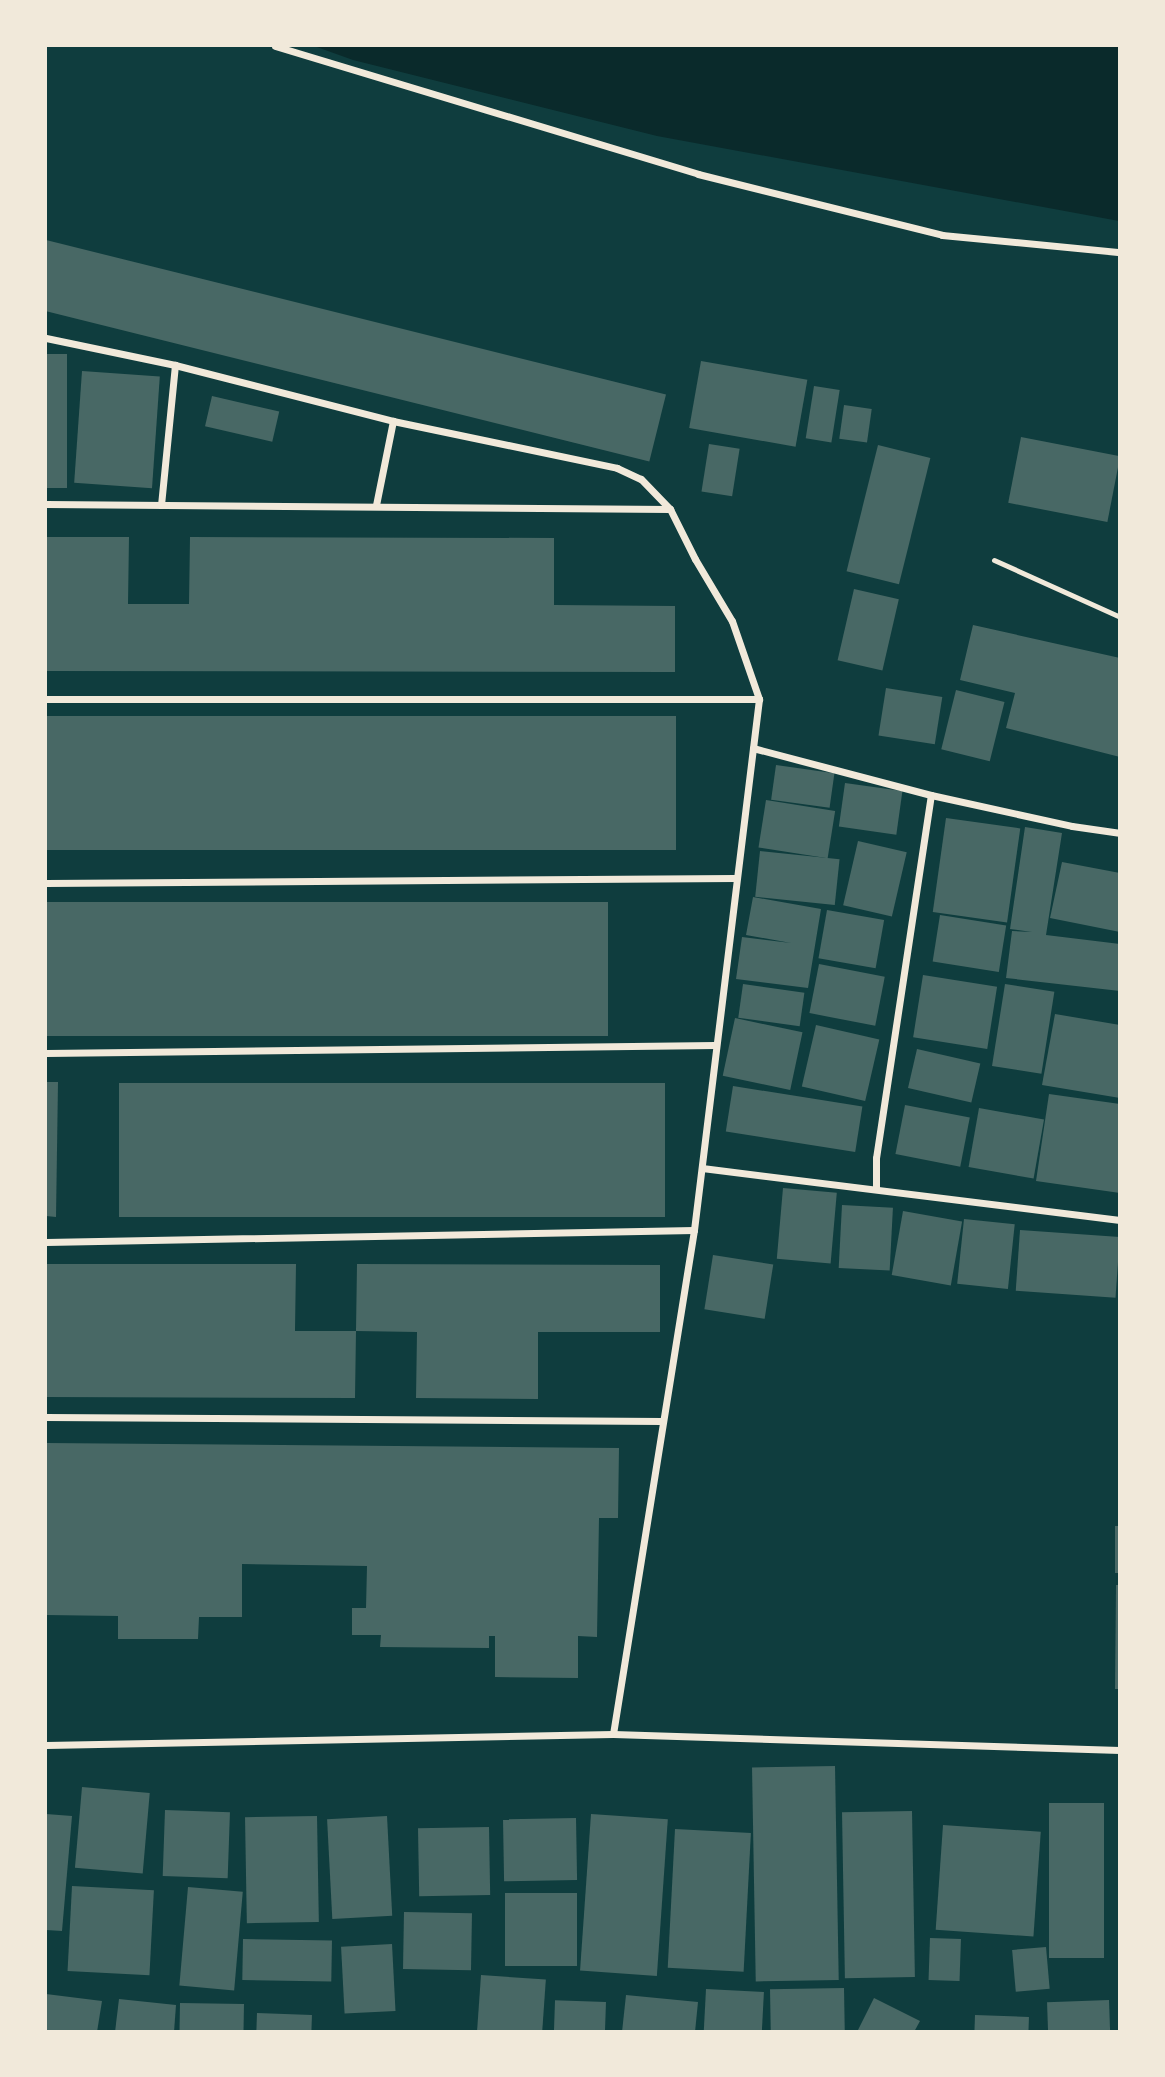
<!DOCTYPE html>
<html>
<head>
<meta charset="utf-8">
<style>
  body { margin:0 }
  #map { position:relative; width:1165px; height:2077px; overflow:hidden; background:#0f3d3e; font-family:"PT Sans Narrow",sans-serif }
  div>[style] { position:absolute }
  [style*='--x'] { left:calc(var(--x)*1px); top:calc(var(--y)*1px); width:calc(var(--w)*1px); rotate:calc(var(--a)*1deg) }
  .water>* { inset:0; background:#0a2a2b }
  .building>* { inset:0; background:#486865; transform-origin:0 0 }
  .service>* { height:5px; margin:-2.5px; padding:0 2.5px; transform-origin:2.5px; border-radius:2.5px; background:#f1e9da }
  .minor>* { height:7px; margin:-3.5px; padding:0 3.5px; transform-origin:3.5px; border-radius:3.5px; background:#f1e9da }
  span { translate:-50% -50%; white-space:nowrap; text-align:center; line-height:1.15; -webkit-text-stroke:5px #f1e9da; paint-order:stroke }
  .frame { position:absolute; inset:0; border:47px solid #f1e9da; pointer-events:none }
</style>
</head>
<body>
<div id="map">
  <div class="water">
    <i style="clip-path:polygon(314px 46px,1119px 46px,1119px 221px,657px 136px,353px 60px)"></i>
  </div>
  <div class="building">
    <i style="left:46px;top:240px;width:639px;height:69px;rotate:14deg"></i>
    <i style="left:46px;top:354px;width:21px;height:134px"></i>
    <i style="left:701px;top:361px;width:108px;height:68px;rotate:10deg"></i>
    <i style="left:82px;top:371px;width:78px;height:112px;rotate:4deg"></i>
    <i style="left:814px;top:386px;width:26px;height:53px;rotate:9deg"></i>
    <i style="left:212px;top:396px;width:69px;height:31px;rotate:13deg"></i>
    <i style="left:844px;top:405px;width:28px;height:34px;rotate:8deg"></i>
    <i style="left:1021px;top:437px;width:101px;height:67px;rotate:11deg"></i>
    <i style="left:709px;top:444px;width:31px;height:48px;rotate:9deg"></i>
    <i style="left:878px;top:445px;width:54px;height:130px;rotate:14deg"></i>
    <i style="clip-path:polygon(46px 537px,129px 537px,128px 604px,189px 604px,190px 537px,554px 538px,554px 605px,675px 606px,675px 672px,46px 671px)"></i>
    <i style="left:854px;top:589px;width:46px;height:73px;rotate:13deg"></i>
    <i style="clip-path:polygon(973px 625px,1120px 658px,1120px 757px,1006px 728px,1015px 693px,960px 680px)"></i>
    <i style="left:886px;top:688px;width:57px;height:48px;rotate:9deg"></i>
    <i style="left:956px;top:690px;width:50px;height:61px;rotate:14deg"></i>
    <i style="left:46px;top:716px;width:630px;height:134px"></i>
    <i style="left:776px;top:765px;width:59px;height:35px;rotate:8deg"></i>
    <i style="left:845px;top:783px;width:58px;height:44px;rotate:8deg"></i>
    <i style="left:766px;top:800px;width:70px;height:48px;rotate:9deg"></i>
    <i style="left:946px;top:818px;width:75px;height:95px;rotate:8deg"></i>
    <i style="clip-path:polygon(1025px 827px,1062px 833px,1046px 935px,1120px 944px,1120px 991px,1006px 978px,1012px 931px,1032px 932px,1010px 929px)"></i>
    <i style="left:858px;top:841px;width:50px;height:66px;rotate:13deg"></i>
    <i style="left:760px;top:851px;width:80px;height:46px;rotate:6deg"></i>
    <i style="clip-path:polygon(1062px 862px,1120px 873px,1120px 932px,1050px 918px)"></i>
    <i style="clip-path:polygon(753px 897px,821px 909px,808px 988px,736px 979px,742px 937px,791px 943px,746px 935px)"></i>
    <i style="left:46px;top:902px;width:562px;height:134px"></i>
    <i style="left:827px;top:910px;width:58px;height:49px;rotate:10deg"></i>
    <i style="left:940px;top:915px;width:67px;height:47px;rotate:9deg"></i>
    <i style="left:819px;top:964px;width:67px;height:50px;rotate:11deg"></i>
    <i style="left:923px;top:975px;width:75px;height:63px;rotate:9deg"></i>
    <i style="left:743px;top:984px;width:62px;height:34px;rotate:8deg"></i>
    <i style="left:1005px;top:984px;width:50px;height:83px;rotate:9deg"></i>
    <i style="clip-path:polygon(1055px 1014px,1120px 1025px,1120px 1098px,1042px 1085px)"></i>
    <i style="left:735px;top:1018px;width:69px;height:59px;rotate:12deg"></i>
    <i style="left:816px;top:1025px;width:65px;height:63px;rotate:13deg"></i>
    <i style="left:917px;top:1049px;width:65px;height:40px;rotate:13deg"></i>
    <i style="clip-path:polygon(46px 1082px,58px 1082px,56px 1217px,46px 1216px)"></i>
    <i style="left:119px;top:1083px;width:546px;height:134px"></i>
    <i style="left:733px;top:1086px;width:131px;height:46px;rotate:9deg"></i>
    <i style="clip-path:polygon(1049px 1094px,1120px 1104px,1120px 1193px,1036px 1181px)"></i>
    <i style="left:905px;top:1105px;width:66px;height:50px;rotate:11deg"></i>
    <i style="left:979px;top:1108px;width:66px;height:60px;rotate:10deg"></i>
    <i style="left:783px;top:1188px;width:54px;height:71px;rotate:5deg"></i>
    <i style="left:842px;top:1205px;width:51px;height:63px;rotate:3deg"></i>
    <i style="left:903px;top:1211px;width:60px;height:65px;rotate:10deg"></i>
    <i style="left:964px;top:1219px;width:51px;height:65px;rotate:6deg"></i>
    <i style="left:1020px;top:1230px;width:100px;height:61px;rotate:4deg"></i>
    <i style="left:713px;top:1255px;width:61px;height:55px;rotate:9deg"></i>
    <i style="clip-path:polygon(46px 1264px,296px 1264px,295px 1331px,356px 1331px,355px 1398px,46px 1397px)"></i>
    <i style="clip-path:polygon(357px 1264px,660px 1265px,660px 1332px,538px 1332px,538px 1399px,416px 1398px,417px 1332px,356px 1331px)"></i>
    <i style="clip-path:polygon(46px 1443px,619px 1448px,618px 1518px,599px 1518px,597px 1637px,578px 1636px,578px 1678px,495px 1677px,495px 1636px,489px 1636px,489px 1648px,380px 1647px,381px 1635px,352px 1635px,352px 1608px,366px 1608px,367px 1566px,242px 1564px,242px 1617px,199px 1617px,198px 1639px,118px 1639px,118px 1616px,46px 1615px)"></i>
    <i style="left:1115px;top:1526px;width:5px;height:47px"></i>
    <i style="clip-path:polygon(1116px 1585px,1120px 1585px,1120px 1689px,1115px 1689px)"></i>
    <i style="left:835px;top:1766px;width:214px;height:83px;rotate:89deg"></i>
    <i style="left:82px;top:1787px;width:68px;height:81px;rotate:5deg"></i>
    <i style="left:1049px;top:1803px;width:55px;height:155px"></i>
    <i style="left:165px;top:1810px;width:65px;height:66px;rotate:2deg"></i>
    <i style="left:912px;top:1811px;width:166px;height:70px;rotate:89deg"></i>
    <i style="clip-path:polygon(46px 1814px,72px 1816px,62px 1931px,46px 1930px)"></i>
    <i style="left:591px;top:1814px;width:77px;height:157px;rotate:4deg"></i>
    <i style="left:317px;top:1816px;width:106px;height:72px;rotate:89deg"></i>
    <i style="left:387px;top:1816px;width:100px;height:60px;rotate:87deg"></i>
    <i style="left:576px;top:1818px;width:62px;height:73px;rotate:89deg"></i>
    <i style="left:943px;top:1825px;width:98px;height:105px;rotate:4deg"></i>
    <i style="left:489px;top:1827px;width:68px;height:71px;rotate:89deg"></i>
    <i style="left:675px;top:1829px;width:76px;height:139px;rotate:3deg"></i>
    <i style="left:72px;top:1886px;width:82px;height:85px;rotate:3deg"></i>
    <i style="left:188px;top:1887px;width:55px;height:99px;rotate:5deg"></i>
    <i style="left:505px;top:1893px;width:72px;height:73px"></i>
    <i style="left:404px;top:1912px;width:68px;height:57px;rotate:1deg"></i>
    <i style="left:930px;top:1938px;width:31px;height:42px;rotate:2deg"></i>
    <i style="left:243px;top:1939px;width:89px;height:41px;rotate:1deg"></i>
    <i style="left:392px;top:1944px;width:67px;height:51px;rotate:87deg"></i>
    <i style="left:1046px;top:1947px;width:42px;height:34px;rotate:85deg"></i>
    <i style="left:481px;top:1975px;width:65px;height:57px;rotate:4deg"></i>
    <i style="left:844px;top:1988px;width:44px;height:74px;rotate:89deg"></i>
    <i style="left:706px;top:1989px;width:58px;height:43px;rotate:3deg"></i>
    <i style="clip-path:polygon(46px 1994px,102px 2001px,97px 2032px,46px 2032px)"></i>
    <i style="clip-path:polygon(626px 1995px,698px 2002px,695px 2032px,622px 2032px)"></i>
    <i style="clip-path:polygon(874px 1998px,920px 2021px,914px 2032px,857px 2032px)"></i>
    <i style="clip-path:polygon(119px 1999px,176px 2005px,174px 2032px,115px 2032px)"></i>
    <i style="left:1109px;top:2000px;width:32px;height:62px;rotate:88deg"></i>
    <i style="left:606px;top:2002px;width:30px;height:51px;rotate:92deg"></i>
    <i style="left:180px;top:2003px;width:64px;height:29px;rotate:1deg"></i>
    <i style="left:257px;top:2013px;width:55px;height:19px;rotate:2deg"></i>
    <i style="left:975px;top:2015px;width:54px;height:17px;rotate:2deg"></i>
  </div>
  <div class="service">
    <i style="--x:994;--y:560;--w:138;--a:24.3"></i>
  </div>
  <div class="minor">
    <i style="--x:275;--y:46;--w:442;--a:16.8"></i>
    <i style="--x:698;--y:174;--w:252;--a:14"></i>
    <i style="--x:942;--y:235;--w:179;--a:5.5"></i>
    <i style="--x:46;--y:338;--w:132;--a:11.8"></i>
    <i style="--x:46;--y:504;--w:624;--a:0.46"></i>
    <i style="--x:670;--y:509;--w:56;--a:63.4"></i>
    <i style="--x:695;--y:559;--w:72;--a:59.2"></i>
    <i style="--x:732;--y:621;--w:83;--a:70.9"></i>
    <i style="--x:759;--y:699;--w:535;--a:96.98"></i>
    <i style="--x:694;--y:1230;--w:510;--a:99.13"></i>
    <i style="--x:161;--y:505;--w:141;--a:-84.3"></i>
    <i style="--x:175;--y:365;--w:225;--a:14.4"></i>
    <i style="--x:393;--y:421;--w:229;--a:11.8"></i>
    <i style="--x:617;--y:468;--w:26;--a:25"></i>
    <i style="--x:641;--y:479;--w:42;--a:46"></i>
    <i style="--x:376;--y:505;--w:86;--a:-78.6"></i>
    <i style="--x:46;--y:699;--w:713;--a:0"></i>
    <i style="--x:753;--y:748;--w:184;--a:14.8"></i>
    <i style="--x:931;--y:795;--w:144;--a:12.4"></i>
    <i style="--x:1072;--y:826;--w:49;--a:8.3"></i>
    <i style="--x:46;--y:883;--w:689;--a:-0.42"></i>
    <i style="--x:46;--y:1053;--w:669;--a:-0.69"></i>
    <i style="--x:702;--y:1168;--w:421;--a:7.1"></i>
    <i style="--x:876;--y:1187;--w:29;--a:-90"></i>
    <i style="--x:876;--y:1158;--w:367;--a:-81.4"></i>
    <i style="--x:46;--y:1242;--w:648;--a:-1.06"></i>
    <i style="--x:46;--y:1417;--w:616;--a:0.37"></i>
    <i style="--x:46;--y:1745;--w:567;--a:-1.11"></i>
    <i style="--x:613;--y:1734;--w:507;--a:1.81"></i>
  </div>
  <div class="frame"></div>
</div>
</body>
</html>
